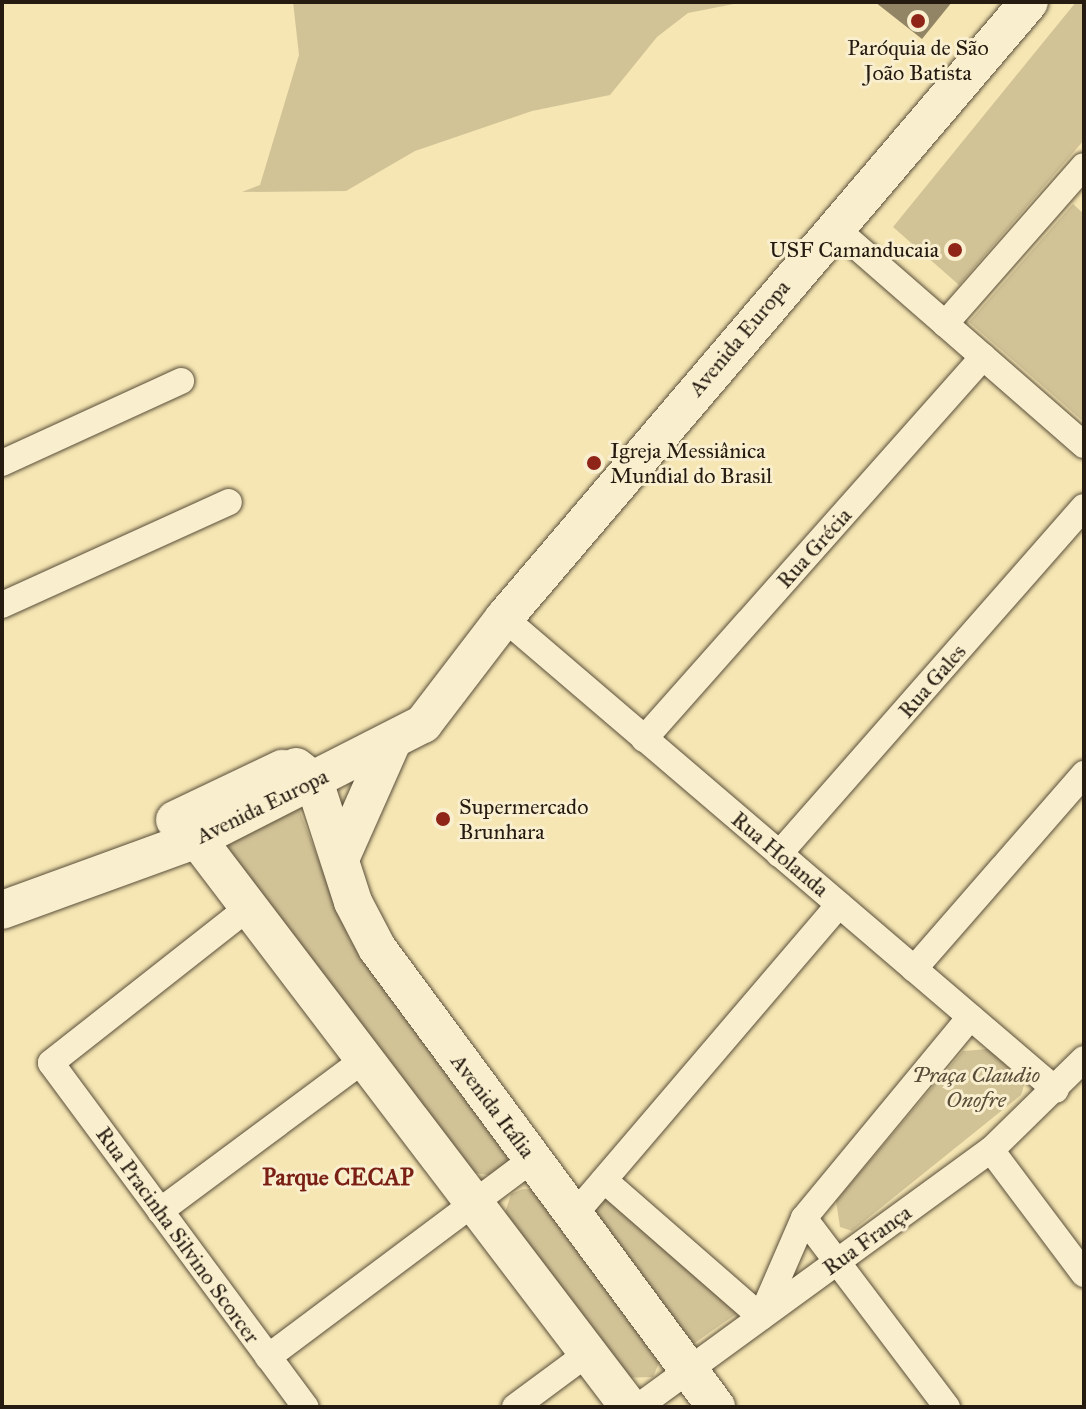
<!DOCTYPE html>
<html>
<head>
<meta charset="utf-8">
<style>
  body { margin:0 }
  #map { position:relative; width:1086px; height:1409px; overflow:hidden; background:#f6e6b3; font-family:"IM FELL Great Primer",serif }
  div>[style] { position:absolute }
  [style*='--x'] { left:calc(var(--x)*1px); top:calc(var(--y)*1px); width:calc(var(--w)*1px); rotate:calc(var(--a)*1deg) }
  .green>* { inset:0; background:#d2c397 }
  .building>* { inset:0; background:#928565 }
  .roads { filter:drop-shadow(0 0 2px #594e3a) drop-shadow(0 0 2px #594e3a) }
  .street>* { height:26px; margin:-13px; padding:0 13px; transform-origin:13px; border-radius:13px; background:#f9efce }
  .secondary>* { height:38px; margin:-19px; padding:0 19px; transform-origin:19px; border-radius:19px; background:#f9efce }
  .dots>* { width:22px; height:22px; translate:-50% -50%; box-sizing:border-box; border:4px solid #f9efce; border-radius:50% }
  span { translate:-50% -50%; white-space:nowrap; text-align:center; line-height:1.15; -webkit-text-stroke:6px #f9efce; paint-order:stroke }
  .poi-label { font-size:22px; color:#251b11 }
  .right { translate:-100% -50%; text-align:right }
  .left { translate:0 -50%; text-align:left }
  .street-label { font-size:22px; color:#251b11 }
  .park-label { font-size:22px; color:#594d39; font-style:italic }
  .neighbourhood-label { font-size:24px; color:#7a1f14; font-weight:700 }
  .frame { position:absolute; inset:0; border:4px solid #251b11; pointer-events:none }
</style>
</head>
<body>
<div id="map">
  <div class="green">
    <i style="clip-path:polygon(293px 2px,744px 2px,688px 13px,657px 37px,610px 95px,532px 111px,415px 151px,346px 191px,242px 192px,260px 185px,299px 55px)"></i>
    <i style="clip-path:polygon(1076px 2px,1084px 2px,1084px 140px,959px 285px,893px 227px)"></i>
    <i style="clip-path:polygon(1073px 204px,1084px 214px,1084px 422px,969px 322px)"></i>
    <i style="clip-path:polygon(298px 807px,349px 938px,505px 1136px,508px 1168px,496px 1176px,467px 1172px,230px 857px,227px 834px)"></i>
    <i style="clip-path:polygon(988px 1049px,1025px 1082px,1021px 1095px,852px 1231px,840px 1227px,836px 1201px,963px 1051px)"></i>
    <i style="clip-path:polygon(523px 1189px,538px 1190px,662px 1356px,653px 1377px,622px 1378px,503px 1219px,511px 1194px)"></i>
    <i style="clip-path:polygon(612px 1195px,739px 1312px,692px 1345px,593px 1210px)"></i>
  </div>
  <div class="building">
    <i style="clip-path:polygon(875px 2px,952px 2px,922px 39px)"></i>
  </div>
  <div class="roads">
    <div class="street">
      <i style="--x:833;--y:226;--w:333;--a:41.1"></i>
      <i style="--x:945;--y:324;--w:210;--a:-48.7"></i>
      <i style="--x:2;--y:463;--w:197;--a:-24.6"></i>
      <i style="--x:2;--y:605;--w:249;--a:-24.4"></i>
      <i style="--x:504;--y:618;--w:726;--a:40.53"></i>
      <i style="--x:644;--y:739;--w:511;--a:-48.41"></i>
      <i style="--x:779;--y:854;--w:462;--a:-48.7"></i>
      <i style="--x:249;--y:907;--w:252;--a:141.8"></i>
      <i style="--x:51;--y:1063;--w:428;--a:53.5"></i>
      <i style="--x:914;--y:969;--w:259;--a:-48.9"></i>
      <i style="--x:991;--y:1150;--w:155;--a:53.1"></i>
      <i style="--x:604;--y:1180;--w:208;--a:41.1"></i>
      <i style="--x:761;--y:1317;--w:108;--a:-66.5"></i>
      <i style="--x:804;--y:1218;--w:261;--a:-50.4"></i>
      <i style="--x:160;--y:1211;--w:255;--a:-36.6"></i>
      <i style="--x:574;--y:1215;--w:408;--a:-49.5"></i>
      <i style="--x:804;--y:1218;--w:237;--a:52.9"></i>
      <i style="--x:268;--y:1357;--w:331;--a:-36.8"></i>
      <i style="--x:515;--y:1407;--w:91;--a:-36.5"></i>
      <i style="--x:638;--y:1407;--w:437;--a:-36.1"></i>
      <i style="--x:991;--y:1150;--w:130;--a:-44.4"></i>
    </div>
    <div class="secondary">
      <i style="--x:296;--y:767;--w:23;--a:38"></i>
      <i style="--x:314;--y:781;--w:127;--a:72.1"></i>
      <i style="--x:353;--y:902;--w:52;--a:62.4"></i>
      <i style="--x:377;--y:948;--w:571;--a:53.55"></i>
      <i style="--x:204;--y:818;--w:22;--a:108"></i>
      <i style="--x:197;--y:839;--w:714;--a:52.74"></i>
      <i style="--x:175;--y:820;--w:119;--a:-25.5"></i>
      <i style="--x:340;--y:859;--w:126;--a:-66.1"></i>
      <i style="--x:2;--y:910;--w:208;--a:-20"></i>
      <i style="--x:197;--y:839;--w:254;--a:-27"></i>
      <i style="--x:423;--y:724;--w:133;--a:-52.6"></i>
      <i style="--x:504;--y:618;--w:809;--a:-49.56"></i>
    </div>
  </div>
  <div class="dots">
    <i style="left:918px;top:21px;background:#8f2418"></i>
    <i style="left:955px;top:250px;background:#8f2418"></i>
    <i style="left:594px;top:463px;background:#8f2418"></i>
    <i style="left:443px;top:819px;background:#8f2418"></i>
  </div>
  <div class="poi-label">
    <span style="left:918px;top:60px">Paróquia de São<br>João Batista</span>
    <span class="right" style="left:939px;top:250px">USF Camanducaia</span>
    <span class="left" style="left:610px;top:463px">Igreja Messiânica<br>Mundial do Brasil</span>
    <span class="left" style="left:459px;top:819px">Supermercado<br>Brunhara</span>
  </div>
  <div class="street-label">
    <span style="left:739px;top:338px;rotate:-50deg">Avenida Europa</span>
    <span style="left:814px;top:548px;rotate:-48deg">Rua Grécia</span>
    <span style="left:932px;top:681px;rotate:-49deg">Rua Gales</span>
    <span style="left:262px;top:806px;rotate:-26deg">Avenida Europa</span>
    <span style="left:780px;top:854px;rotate:40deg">Rua Holanda</span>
    <span style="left:493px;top:1106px;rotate:53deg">Avenida Itália</span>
    <span style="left:178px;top:1235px;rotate:54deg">Rua Pracinha Silvino Scorcer</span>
    <span style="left:867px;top:1240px;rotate:-36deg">Rua França</span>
  </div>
  <div class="park-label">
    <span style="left:976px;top:1087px">Praça Claudio<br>Onofre</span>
  </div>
  <div class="neighbourhood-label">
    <span style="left:338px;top:1178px">Parque CECAP</span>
  </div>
  <div class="frame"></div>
</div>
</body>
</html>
